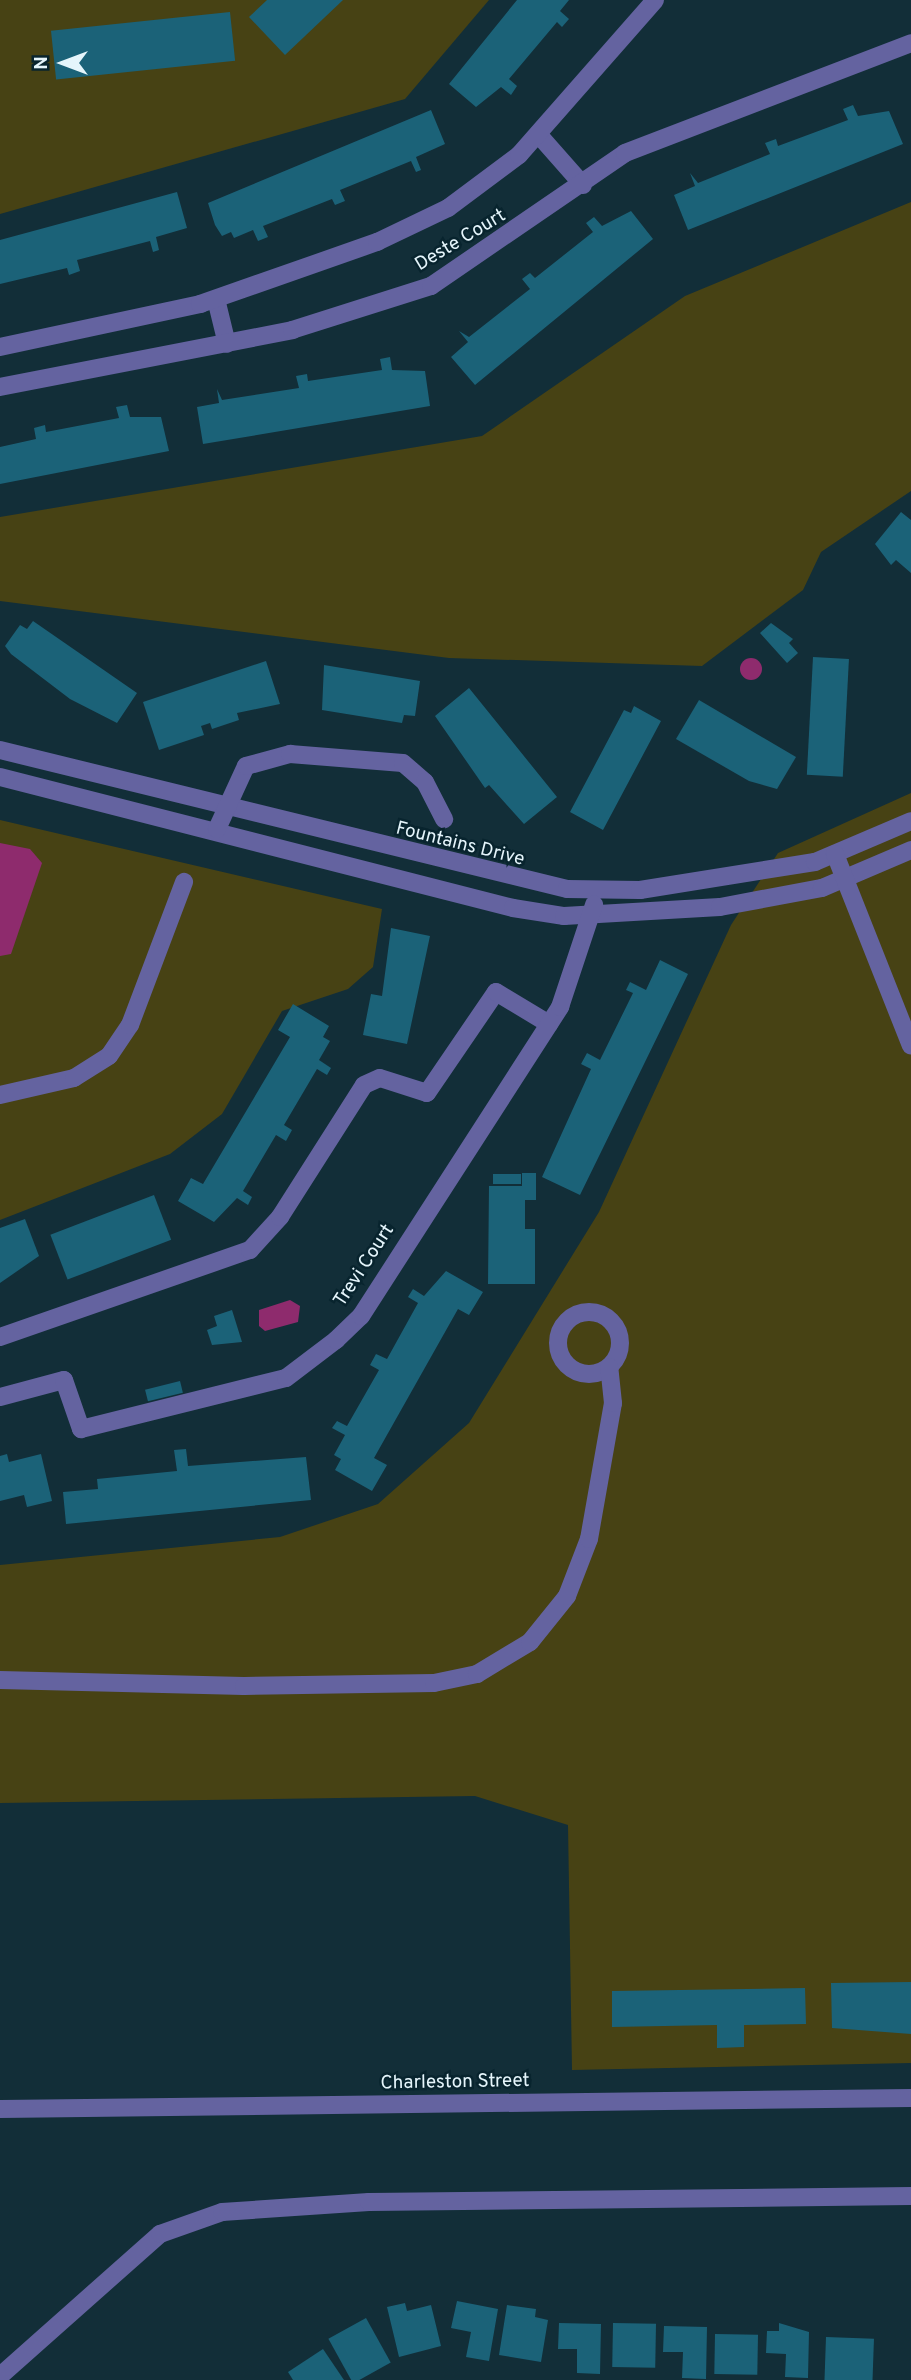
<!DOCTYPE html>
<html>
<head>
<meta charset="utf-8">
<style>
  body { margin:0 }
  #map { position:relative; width:911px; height:2380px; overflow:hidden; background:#122e38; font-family:Overpass,sans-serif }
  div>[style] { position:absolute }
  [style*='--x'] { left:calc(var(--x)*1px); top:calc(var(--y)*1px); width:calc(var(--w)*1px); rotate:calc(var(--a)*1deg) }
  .green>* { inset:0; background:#474214 }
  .water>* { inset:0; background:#8e2b6d }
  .round { border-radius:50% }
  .building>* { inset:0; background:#1b6278; transform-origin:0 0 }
  .minor>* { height:18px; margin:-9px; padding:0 9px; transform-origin:9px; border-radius:9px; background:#6463a0 }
  .minor>.ring { margin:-9px; padding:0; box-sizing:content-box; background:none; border:18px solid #6463a0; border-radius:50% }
  span { translate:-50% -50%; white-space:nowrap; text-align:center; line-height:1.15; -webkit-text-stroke:5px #08242e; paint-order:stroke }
  .street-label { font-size:19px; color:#e5f5fb }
  .north { position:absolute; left:28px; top:28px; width:70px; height:70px; -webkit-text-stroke:5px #08242e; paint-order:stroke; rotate:270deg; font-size:19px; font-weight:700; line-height:28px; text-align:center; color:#e5f5fb }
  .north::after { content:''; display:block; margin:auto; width:24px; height:32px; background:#e5f5fb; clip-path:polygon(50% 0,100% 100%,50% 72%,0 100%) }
</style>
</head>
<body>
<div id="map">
  <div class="green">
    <i style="clip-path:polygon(0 0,489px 0,405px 99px,0 214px)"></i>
    <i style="clip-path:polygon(911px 202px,911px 491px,821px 552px,803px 590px,702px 666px,449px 658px,0 601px,0 517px,482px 436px,685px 296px)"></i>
    <i style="clip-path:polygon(911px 793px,911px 2063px,572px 2070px,568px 1825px,475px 1796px,0 1803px,0 1565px,280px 1537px,378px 1504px,469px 1423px,599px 1212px,731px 925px,778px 853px)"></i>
    <i style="clip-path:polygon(0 820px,382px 909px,373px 967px,348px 989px,282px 1011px,222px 1114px,170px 1154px,0 1220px)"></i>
  </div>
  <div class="water">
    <i class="round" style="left:740px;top:658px;width:22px;height:22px"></i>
    <i style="clip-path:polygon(0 843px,30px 849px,42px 863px,11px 954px,0 956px)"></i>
    <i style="clip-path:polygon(290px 1300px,300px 1306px,298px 1322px,265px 1331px,259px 1326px,259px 1310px)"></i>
  </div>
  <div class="building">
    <i style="clip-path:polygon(267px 0,343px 0,285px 55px,249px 17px)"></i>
    <i style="clip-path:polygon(517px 0,569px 0,560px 11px,569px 19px,562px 27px,557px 22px,509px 79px,517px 86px,511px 95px,501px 87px,476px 107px,449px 84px)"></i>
    <i style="left:230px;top:12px;width:49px;height:180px;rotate:84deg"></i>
    <i style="clip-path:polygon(853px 105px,858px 116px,889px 111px,903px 144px,688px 230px,674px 195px,695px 186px,690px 173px,698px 183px,770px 154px,765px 143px,776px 139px,778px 146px,848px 120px,843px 109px)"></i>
    <i style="clip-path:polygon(431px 110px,445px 144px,416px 157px,421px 170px,416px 172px,411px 161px,340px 190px,345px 201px,335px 205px,332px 199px,263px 226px,268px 237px,258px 241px,253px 230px,234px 238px,231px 232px,222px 236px,215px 225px,208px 203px)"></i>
    <i style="clip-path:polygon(177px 192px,187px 228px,156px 237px,159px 250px,153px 252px,150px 241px,77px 260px,80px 271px,69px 275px,67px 268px,0 284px,0 240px)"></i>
    <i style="clip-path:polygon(631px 211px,653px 239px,475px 385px,451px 357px,468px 342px,459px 331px,469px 337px,530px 289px,522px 279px,530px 273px,535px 278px,593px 232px,586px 223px,594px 217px,602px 226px)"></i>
    <i style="clip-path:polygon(390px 357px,392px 370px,425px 371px,430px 406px,203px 444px,197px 407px,219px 403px,217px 389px,222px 400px,299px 388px,296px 376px,307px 374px,308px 381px,382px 370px,380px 359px)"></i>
    <i style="clip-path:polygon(127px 405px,130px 417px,161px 417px,169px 451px,0 484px,0 447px,36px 439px,34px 428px,45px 425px,46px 432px,119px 418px,116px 407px)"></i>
    <i style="clip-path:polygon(901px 512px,911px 520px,911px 573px,896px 560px,891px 565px,875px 544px)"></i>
    <i style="clip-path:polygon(33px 621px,137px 693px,117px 723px,70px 699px,11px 654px,5px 646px,20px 625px,27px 629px)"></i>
    <i style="clip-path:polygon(771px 623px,793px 639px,789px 643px,798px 653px,787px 663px,760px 633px)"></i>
    <i style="left:813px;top:657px;width:36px;height:118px;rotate:3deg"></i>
    <i style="clip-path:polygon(266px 661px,280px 704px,237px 713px,239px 720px,212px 729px,210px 723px,201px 726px,204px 735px,159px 750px,143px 702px)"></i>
    <i style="clip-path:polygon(324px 665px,420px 681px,415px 716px,404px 715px,402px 723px,322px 710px)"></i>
    <i style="clip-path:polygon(469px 688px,557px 797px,524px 824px,489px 785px,485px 788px,435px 716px)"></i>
    <i style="clip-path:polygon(699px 700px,796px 757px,777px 789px,749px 781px,676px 739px)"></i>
    <i style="clip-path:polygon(634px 706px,661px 721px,603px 830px,570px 812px,624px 710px,631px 713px)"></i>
    <i style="clip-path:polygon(391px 928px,430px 936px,407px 1044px,363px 1035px,371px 994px,382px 996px)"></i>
    <i style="clip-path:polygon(660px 960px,688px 974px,580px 1195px,542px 1177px,591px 1069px,581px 1064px,587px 1053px,600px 1060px,633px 993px,626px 990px,630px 982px,646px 990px)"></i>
    <i style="clip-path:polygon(293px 1004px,329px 1026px,323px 1037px,330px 1041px,319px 1060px,331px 1068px,327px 1075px,317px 1069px,284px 1125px,292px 1130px,286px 1141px,276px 1135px,243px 1191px,252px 1197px,248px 1205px,237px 1198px,214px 1222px,178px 1201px,191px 1178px,203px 1184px,290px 1037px,278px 1030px)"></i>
    <i style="clip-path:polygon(522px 1173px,536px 1173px,536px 1200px,525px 1200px,525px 1229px,535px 1229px,535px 1284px,488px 1284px,489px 1186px,522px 1186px)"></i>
    <i style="left:493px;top:1174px;width:28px;height:10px"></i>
    <i style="left:154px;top:1195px;width:48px;height:111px;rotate:69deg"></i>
    <i style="clip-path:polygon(25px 1219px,39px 1256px,0 1283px,0 1228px)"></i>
    <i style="clip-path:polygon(446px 1271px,483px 1292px,469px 1315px,458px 1309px,374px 1458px,387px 1465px,372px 1491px,335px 1470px,341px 1459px,334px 1455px,345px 1435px,332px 1428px,337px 1421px,347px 1426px,379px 1370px,370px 1365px,376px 1354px,387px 1359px,418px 1303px,408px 1297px,413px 1289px,424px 1296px)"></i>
    <i style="clip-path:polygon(232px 1310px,242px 1342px,212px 1345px,207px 1330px,217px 1326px,214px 1316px)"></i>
    <i style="left:180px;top:1381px;width:12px;height:36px;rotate:76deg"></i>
    <i style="clip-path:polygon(186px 1449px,188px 1466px,306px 1457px,311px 1500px,66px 1524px,63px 1492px,98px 1489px,97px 1479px,177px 1471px,174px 1450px)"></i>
    <i style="clip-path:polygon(7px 1454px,9px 1462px,41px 1454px,52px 1501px,27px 1507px,24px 1495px,0 1501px,0 1456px)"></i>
    <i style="clip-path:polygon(911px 1982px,911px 2034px,832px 2028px,831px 1983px)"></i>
    <i style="clip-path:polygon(805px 1988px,806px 2024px,744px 2025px,744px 2047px,717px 2048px,717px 2025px,612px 2027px,612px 1991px)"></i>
    <i style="clip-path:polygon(457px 2301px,498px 2309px,489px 2361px,466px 2357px,471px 2332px,451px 2328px)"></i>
    <i style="clip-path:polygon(405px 2303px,407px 2311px,431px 2305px,441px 2346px,399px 2357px,387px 2307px)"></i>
    <i style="clip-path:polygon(507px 2305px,536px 2309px,535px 2317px,548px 2320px,541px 2362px,499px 2355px)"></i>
    <i style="left:366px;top:2318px;width:51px;height:43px;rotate:61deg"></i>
    <i style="clip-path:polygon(559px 2323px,601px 2324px,600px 2374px,577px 2373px,577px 2349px,558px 2349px)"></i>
    <i style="left:613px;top:2323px;width:43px;height:44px;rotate:1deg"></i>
    <i style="clip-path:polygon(779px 2323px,809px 2332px,808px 2378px,785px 2377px,786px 2354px,766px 2353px,767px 2331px,779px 2331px)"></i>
    <i style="clip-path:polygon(664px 2326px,707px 2327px,706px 2379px,682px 2378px,683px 2352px,663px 2352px)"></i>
    <i style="left:715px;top:2334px;width:43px;height:40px;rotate:1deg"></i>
    <i style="left:826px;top:2337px;width:48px;height:43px;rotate:2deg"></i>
    <i style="clip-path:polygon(323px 2349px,344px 2380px,293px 2380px,288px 2372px)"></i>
  </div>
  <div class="minor">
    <i style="--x:538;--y:134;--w:68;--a:48.6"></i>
    <i style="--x:216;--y:299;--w:46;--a:76.3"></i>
    <i style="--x:0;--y:347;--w:205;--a:-12.1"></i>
    <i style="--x:200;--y:304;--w:188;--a:-19.3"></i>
    <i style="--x:377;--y:242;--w:79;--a:-25.6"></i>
    <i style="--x:448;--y:208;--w:89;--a:-36.7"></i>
    <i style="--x:519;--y:155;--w:206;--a:-48.7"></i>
    <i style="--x:0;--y:387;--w:298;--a:-11"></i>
    <i style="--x:292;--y:330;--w:146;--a:-17.6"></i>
    <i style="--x:431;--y:286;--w:235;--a:-34.4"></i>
    <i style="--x:625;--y:153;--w:306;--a:-21"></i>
    <i style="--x:0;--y:750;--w:584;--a:13.77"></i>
    <i style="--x:567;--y:889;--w:73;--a:0.8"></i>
    <i style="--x:640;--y:890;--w:177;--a:-9.1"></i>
    <i style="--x:815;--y:862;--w:104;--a:-23.1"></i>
    <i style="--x:0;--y:777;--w:529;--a:14.32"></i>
    <i style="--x:513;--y:908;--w:52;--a:8.9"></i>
    <i style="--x:564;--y:916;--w:156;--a:-3.3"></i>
    <i style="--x:720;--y:907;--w:104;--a:-10.6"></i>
    <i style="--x:822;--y:888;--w:97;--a:-23.1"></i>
    <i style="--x:217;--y:829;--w:69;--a:-65.3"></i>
    <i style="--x:246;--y:766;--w:46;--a:-15.3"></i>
    <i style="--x:290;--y:754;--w:113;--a:4.6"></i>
    <i style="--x:403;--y:763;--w:29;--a:41"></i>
    <i style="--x:425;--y:782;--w:42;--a:62.8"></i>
    <i style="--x:835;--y:854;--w:206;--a:68.4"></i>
    <i style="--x:0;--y:1095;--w:76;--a:-12.9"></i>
    <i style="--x:74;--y:1078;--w:41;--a:-32.2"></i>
    <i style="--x:109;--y:1056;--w:37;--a:-56"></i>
    <i style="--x:130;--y:1025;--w:153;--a:-69.3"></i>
    <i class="ring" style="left:558px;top:1312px;width:44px;height:44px"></i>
    <i style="--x:0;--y:1337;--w:265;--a:-19.2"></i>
    <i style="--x:250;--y:1250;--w:45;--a:-47.7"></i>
    <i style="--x:280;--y:1217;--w:156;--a:-57.5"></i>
    <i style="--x:364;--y:1085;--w:17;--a:-24"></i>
    <i style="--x:380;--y:1078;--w:49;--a:17.7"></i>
    <i style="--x:427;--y:1093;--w:122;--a:-55.7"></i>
    <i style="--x:496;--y:992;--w:62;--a:31.1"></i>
    <i style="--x:0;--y:1397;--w:66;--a:-14.9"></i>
    <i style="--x:64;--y:1380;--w:52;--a:70.9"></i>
    <i style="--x:81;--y:1429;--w:211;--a:-14"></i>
    <i style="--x:286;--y:1378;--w:63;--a:-37.2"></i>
    <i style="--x:336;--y:1340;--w:35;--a:-44"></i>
    <i style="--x:361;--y:1316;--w:368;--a:-57.2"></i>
    <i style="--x:560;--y:1007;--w:108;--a:-71.6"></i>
    <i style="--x:0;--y:1680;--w:244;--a:1.4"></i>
    <i style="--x:244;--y:1686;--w:190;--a:-0.9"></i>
    <i style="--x:434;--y:1683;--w:44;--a:-11.8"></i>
    <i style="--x:477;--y:1674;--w:62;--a:-31.1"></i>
    <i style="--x:530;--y:1642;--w:59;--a:-51.2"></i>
    <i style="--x:567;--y:1596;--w:61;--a:-68.9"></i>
    <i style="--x:589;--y:1539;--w:138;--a:-80"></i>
    <i style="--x:613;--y:1403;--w:36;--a:-96"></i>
    <i style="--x:0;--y:2109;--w:911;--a:-0.69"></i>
    <i style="--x:0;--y:2376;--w:214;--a:-41.6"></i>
    <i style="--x:160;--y:2234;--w:66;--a:-19.5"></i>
    <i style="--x:222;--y:2212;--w:147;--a:-3.9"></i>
    <i style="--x:369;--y:2202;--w:542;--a:-0.63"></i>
  </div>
  <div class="street-label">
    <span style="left:461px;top:241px;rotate:-31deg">Deste Court</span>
    <span style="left:460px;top:845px;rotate:14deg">Fountains Drive</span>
    <span style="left:365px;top:1266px;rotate:-57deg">Trevi Court</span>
    <span style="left:455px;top:2083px;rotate:-1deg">Charleston Street</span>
  </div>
  <div class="north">N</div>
</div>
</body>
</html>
